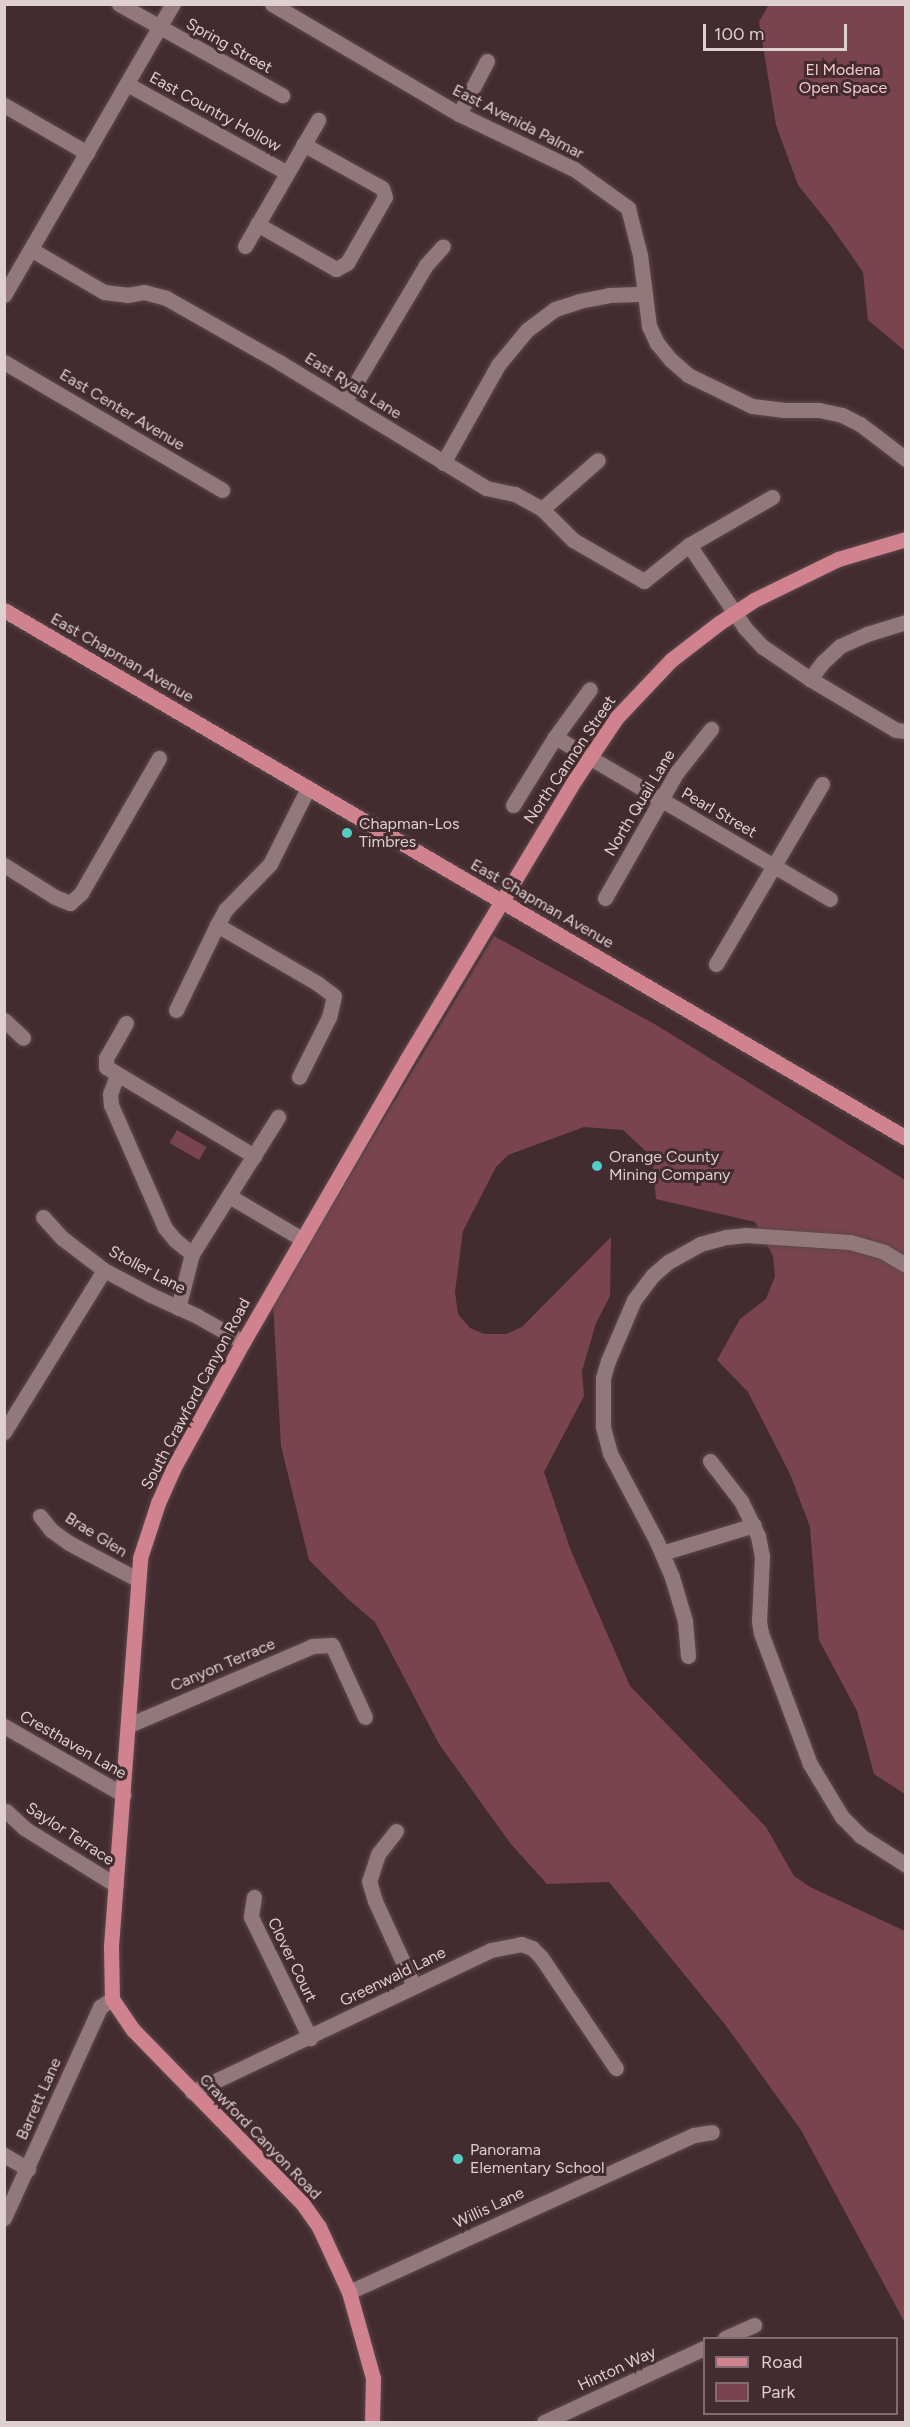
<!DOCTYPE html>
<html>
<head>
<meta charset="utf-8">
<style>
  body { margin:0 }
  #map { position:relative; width:910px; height:2427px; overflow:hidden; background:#432c30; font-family:Figtree,sans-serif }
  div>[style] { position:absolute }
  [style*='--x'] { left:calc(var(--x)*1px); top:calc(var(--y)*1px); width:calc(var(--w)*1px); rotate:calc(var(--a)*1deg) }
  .green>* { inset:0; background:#79444d; transform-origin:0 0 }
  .roads { filter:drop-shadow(0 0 2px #5c484c) drop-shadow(0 0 2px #5c484c) }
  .minor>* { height:15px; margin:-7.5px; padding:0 7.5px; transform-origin:7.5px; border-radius:7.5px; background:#93787b }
  .major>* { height:15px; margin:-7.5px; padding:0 7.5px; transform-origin:7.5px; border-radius:7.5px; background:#d0828f }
  .dots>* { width:16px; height:16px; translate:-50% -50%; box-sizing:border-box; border:3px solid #432c30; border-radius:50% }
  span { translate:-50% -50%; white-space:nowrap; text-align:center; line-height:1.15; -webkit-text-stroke:6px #432c30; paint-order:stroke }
  .street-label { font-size:16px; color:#decfd1 }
  .park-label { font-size:16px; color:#f3c9ce }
  .poi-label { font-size:16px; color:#decfd1 }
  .left { translate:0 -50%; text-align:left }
  .frame { position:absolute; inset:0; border:6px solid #decfd1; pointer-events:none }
  .legend { position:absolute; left:703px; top:2337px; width:195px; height:78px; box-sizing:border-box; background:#432c30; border:2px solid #816d70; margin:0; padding:8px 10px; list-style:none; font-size:18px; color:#decfd1 }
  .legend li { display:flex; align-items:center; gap:12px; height:30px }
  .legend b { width:30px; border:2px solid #816d70 }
  .scale { position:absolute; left:703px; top:24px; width:144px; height:27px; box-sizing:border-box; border:3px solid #decfd1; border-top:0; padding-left:8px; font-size:18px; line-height:21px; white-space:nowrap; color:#decfd1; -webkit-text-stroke:4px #432c30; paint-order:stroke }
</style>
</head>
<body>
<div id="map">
  <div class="green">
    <i style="clip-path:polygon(769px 4px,905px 5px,905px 351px,868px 320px,863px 272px,830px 225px,798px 185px,776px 125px,759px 22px)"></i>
    <i style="clip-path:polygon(494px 936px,658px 1026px,905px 1180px,905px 1794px,874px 1774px,857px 1711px,819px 1640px,810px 1527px,790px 1474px,748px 1392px,717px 1360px,740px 1319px,766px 1299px,775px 1276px,773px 1256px,755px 1222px,656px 1199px,652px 1157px,623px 1130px,584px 1127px,508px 1155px,496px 1167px,463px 1231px,455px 1292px,458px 1314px,470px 1328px,484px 1334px,506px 1334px,522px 1327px,611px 1237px,610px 1296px,596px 1323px,582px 1371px,584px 1396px,544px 1472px,571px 1551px,630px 1686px,766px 1827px,794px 1876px,810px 1887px,905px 1931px,905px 2323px,801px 2130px,727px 2027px,609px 1882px,547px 1884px,510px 1843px,439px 1744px,375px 1622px,349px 1600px,309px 1560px,281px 1446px,273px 1303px)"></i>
    <i style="left:177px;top:1130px;width:34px;height:15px;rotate:30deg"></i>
  </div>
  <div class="roads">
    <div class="minor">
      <i style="--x:119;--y:4;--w:187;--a:29.2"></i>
      <i style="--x:272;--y:4;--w:217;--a:30.5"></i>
      <i style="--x:459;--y:114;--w:127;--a:25.6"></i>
      <i style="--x:574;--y:169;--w:67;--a:35.8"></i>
      <i style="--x:628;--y:208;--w:49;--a:75.7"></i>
      <i style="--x:640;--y:255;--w:72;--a:82.8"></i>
      <i style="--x:649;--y:326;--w:19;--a:65"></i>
      <i style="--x:657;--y:343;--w:22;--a:51"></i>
      <i style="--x:671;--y:360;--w:23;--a:41"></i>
      <i style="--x:688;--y:375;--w:71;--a:25.8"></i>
      <i style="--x:752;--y:406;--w:31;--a:7"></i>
      <i style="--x:783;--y:410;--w:36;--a:0"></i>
      <i style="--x:819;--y:410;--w:24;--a:12"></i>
      <i style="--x:842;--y:415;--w:20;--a:27"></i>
      <i style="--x:860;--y:424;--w:58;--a:37.3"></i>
      <i style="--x:127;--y:84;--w:182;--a:29"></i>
      <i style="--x:4;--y:105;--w:96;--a:30"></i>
      <i style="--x:459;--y:114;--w:60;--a:-62.2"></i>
      <i style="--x:257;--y:224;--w:91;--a:29.7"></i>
      <i style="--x:336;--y:269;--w:13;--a:-29"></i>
      <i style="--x:347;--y:263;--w:76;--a:-60.1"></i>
      <i style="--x:385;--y:197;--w:9;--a:-108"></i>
      <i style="--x:382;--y:188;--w:90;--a:-150.9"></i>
      <i style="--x:245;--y:246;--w:146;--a:-59.9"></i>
      <i style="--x:32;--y:250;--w:83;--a:30.3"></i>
      <i style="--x:104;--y:292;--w:23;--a:7"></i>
      <i style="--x:127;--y:295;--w:17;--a:-10"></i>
      <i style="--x:144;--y:292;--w:23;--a:15"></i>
      <i style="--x:166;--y:298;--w:130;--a:29.5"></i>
      <i style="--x:279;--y:362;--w:242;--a:31.3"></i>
      <i style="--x:486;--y:488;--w:30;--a:12"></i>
      <i style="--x:515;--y:494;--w:31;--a:29"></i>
      <i style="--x:542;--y:509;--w:44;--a:45"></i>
      <i style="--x:573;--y:540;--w:82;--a:30"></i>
      <i style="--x:644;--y:581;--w:58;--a:-38.7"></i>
      <i style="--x:689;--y:545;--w:96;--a:-30"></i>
      <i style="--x:4;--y:295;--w:337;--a:-59.9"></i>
      <i style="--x:4;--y:362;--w:253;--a:30.4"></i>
      <i style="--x:345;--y:401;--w:158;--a:-59.2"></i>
      <i style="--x:426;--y:265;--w:25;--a:-48"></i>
      <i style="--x:443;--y:463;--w:112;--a:-60.7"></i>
      <i style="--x:498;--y:365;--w:45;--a:-50.4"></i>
      <i style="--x:527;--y:330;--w:35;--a:-37"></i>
      <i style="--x:555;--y:309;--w:25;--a:-18"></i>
      <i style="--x:579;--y:301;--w:31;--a:-11"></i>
      <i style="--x:609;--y:295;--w:35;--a:-2"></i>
      <i style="--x:542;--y:509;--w:74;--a:-41.2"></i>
      <i style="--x:689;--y:545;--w:100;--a:56"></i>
      <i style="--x:745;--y:628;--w:26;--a:47"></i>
      <i style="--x:763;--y:647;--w:57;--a:34.2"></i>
      <i style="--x:810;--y:679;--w:100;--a:30.7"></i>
      <i style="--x:896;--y:730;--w:10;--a:6"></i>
      <i style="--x:810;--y:679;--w:21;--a:-53"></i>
      <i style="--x:823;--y:662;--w:23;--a:-43"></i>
      <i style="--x:840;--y:646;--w:30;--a:-24"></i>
      <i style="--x:867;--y:634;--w:41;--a:-17.1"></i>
      <i style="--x:555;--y:737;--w:319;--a:30.5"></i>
      <i style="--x:513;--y:805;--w:80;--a:-58.3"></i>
      <i style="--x:555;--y:737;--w:59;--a:-53.9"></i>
      <i style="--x:4;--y:865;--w:60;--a:32.1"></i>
      <i style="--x:55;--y:897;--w:16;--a:22"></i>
      <i style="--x:70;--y:903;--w:15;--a:-42"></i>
      <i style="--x:81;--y:893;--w:156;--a:-60"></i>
      <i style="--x:605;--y:898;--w:145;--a:-60.3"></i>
      <i style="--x:677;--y:772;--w:55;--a:-51.7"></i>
      <i style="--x:217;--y:925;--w:116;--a:30.1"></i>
      <i style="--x:317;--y:983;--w:21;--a:37"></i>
      <i style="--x:334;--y:996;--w:22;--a:103"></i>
      <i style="--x:329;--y:1017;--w:67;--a:116.6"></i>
      <i style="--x:716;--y:964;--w:209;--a:-59.5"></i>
      <i style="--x:176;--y:1010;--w:94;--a:-64.2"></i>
      <i style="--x:217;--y:925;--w:18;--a:-61"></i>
      <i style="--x:226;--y:909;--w:63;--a:-45.6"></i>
      <i style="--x:270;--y:864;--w:85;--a:-63.4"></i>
      <i style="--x:4;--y:1020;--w:26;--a:43"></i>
      <i style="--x:126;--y:1023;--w:40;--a:119.7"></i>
      <i style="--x:106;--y:1058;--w:9;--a:90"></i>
      <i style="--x:106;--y:1067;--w:173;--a:31"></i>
      <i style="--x:117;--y:1075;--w:20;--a:110"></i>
      <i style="--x:110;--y:1094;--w:11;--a:85"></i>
      <i style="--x:111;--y:1105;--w:134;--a:66.3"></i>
      <i style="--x:165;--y:1228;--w:16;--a:50"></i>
      <i style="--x:175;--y:1240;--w:22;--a:39"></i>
      <i style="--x:229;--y:1196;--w:85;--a:30.5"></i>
      <i style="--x:43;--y:1217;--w:28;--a:48"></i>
      <i style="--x:62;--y:1238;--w:53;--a:37.3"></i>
      <i style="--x:104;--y:1270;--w:53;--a:28"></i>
      <i style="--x:151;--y:1295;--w:51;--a:24.5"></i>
      <i style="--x:197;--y:1316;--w:53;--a:29.5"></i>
      <i style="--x:178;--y:1308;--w:56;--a:-75.5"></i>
      <i style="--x:192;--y:1254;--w:162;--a:-57.9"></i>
      <i style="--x:4;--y:1432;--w:190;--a:-58.3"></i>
      <i style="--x:710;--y:1461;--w:51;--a:52.2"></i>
      <i style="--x:741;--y:1501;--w:39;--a:64"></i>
      <i style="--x:758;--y:1536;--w:20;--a:79"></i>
      <i style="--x:762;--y:1556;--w:65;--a:92.6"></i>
      <i style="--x:759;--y:1621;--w:12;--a:81"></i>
      <i style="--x:761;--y:1633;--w:140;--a:69.5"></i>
      <i style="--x:810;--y:1764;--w:62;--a:58.9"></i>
      <i style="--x:842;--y:1817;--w:27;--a:45"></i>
      <i style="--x:861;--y:1836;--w:54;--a:32.8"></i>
      <i style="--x:40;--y:1516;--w:18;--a:52"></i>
      <i style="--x:51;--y:1530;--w:22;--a:36"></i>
      <i style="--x:69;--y:1543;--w:77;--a:27.9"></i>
      <i style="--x:662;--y:1553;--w:96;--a:-16.9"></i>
      <i style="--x:688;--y:1656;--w:35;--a:-95"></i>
      <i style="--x:685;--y:1621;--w:46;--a:-106.5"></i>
      <i style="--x:672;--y:1577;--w:40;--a:-113.4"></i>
      <i style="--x:656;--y:1540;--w:98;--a:-117.9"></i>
      <i style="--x:610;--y:1453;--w:27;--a:-105"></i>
      <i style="--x:603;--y:1427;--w:49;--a:-90"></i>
      <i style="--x:603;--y:1378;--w:18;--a:-74"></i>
      <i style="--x:608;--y:1361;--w:66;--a:-66.9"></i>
      <i style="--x:634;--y:1300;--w:31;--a:-53"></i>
      <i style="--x:653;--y:1275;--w:20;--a:-41"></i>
      <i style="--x:668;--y:1262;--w:37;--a:-29"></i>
      <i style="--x:700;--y:1244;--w:28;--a:-15"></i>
      <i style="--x:727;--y:1237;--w:19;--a:-6"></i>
      <i style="--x:746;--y:1235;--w:104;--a:3.9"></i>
      <i style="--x:850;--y:1242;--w:35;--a:16"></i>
      <i style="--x:884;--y:1252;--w:26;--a:31"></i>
      <i style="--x:129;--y:1725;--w:199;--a:-23.3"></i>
      <i style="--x:312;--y:1646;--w:20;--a:-3"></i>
      <i style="--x:332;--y:1645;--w:79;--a:65.4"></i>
      <i style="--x:4;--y:1726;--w:138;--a:29.9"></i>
      <i style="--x:6;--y:1811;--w:25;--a:43"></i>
      <i style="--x:24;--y:1828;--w:108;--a:31.8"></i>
      <i style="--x:396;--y:1831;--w:29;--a:128"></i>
      <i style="--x:378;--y:1854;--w:28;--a:108"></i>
      <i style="--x:369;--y:1881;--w:21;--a:73"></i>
      <i style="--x:375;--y:1901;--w:94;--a:65.4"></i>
      <i style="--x:254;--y:1897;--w:20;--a:99"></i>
      <i style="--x:251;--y:1917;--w:135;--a:64"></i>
      <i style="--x:192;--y:2092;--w:331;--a:-25.4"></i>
      <i style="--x:491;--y:1950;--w:31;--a:-11"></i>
      <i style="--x:521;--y:1944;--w:12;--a:20"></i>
      <i style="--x:532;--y:1948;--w:13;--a:45"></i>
      <i style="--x:541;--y:1957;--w:134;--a:56"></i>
      <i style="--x:4;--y:2155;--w:28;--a:30"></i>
      <i style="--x:4;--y:2218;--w:232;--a:-65.5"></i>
      <i style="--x:100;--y:2007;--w:14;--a:-34"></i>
      <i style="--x:349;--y:2292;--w:379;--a:-24.5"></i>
      <i style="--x:694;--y:2135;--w:18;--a:-9"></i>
      <i style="--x:725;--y:2338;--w:32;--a:-24"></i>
      <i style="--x:544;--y:2422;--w:176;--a:-24.8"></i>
    </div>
    <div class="major">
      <i style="--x:4;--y:610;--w:1045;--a:30.34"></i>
      <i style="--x:372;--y:2422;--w:44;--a:-88.7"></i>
      <i style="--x:373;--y:2378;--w:89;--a:-105.6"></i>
      <i style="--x:349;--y:2292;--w:72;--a:-114.8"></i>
      <i style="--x:319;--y:2227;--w:29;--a:-125"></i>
      <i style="--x:302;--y:2203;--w:242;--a:-134.3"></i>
      <i style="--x:133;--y:2030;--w:37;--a:-124"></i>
      <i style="--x:112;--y:1999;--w:53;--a:-91.1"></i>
      <i style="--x:111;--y:1946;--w:389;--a:-85.7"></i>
      <i style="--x:140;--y:1558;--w:58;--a:-71.9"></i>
      <i style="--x:158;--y:1503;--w:39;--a:-66"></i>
      <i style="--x:174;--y:1467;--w:143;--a:-61.1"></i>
      <i style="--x:243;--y:1342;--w:327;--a:-59.9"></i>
      <i style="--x:407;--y:1059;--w:328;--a:-59"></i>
      <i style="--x:576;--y:778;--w:73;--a:-56.1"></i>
      <i style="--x:617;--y:717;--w:79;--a:-46.5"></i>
      <i style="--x:671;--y:660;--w:61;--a:-37.6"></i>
      <i style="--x:719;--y:623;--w:42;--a:-33.3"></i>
      <i style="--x:754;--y:600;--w:93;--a:-26"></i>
      <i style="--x:838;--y:559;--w:71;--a:-16.4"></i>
    </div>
  </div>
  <div class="dots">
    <i style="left:347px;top:833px;background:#54cdc6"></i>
    <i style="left:597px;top:1166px;background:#54cdc6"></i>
    <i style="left:458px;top:2159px;background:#54cdc6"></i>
  </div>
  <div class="street-label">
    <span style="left:229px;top:46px;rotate:29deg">Spring Street</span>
    <span style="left:215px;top:112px;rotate:29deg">East Country Hollow</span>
    <span style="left:518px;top:122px;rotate:27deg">East Avenida Palmar</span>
    <span style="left:353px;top:386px;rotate:32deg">East Ryals Lane</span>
    <span style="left:122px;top:410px;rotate:31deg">East Center Avenue</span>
    <span style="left:122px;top:658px;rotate:30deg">East Chapman Avenue</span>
    <span style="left:570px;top:760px;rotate:-56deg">North Cannon Street</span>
    <span style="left:640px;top:803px;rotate:-59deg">North Quail Lane</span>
    <span style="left:719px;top:813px;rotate:30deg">Pearl Street</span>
    <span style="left:542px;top:904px;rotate:30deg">East Chapman Avenue</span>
    <span style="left:147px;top:1270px;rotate:28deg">Stoller Lane</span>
    <span style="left:196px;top:1394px;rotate:-62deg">South Crawford Canyon Road</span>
    <span style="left:96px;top:1535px;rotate:32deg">Brae Glen</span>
    <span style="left:223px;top:1665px;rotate:-23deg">Canyon Terrace</span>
    <span style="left:73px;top:1745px;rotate:30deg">Cresthaven Lane</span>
    <span style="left:70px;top:1834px;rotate:33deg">Saylor Terrace</span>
    <span style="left:292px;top:1960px;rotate:64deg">Clover Court</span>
    <span style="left:393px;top:1977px;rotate:-26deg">Greenwald Lane</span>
    <span style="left:39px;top:2099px;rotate:-66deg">Barrett Lane</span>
    <span style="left:260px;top:2137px;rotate:46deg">Crawford Canyon Road</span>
    <span style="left:489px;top:2208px;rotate:-25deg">Willis Lane</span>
    <span style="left:617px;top:2369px;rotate:-25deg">Hinton Way</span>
  </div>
  <div class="park-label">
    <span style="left:843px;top:79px">El Modena<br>Open Space</span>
  </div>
  <div class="poi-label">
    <span class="left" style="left:359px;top:833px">Chapman-Los<br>Timbres</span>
    <span class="left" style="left:609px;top:1166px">Orange County<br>Mining Company</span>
    <span class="left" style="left:470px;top:2159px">Panorama<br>Elementary School</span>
  </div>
  <div class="frame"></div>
  <ul class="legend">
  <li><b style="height:8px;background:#d0828f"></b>Road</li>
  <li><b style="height:16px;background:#79444d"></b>Park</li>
  </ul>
  <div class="scale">100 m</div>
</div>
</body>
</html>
